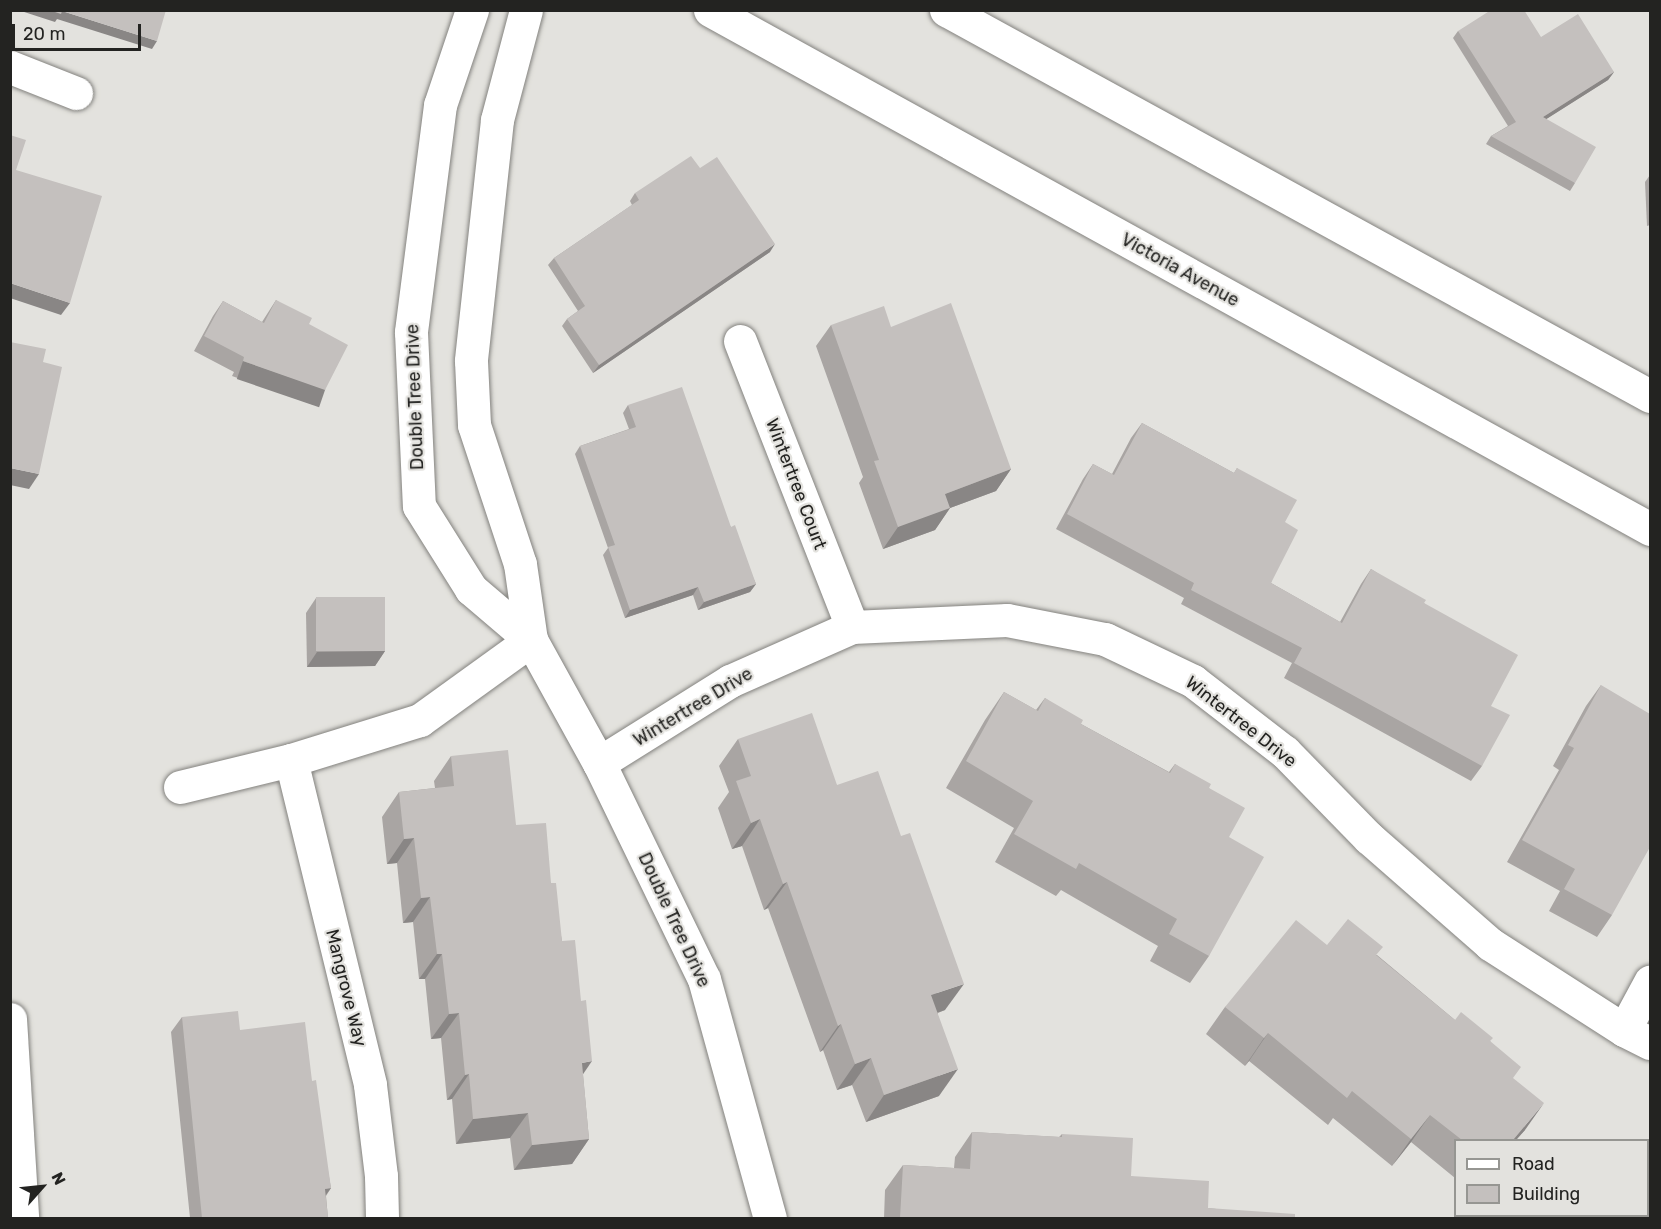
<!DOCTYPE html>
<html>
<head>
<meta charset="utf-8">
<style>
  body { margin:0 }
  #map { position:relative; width:1661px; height:1229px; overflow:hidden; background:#e3e2de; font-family:Rubik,sans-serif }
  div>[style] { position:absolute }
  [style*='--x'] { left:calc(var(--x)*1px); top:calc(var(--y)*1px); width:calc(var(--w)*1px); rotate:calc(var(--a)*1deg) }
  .roads { filter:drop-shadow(0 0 2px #83827e) drop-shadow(0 0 2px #83827e) }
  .street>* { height:33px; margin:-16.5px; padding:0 16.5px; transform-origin:16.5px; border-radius:16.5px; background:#fff }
  .secondary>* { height:33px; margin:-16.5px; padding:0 16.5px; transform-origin:16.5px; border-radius:16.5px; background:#fff }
  .wall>* { inset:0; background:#a9a5a3 }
  .shaded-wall>* { inset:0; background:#898685; transform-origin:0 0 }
  .building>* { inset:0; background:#c4c0be; transform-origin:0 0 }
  span { translate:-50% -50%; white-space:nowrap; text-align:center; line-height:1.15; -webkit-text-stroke:4.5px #e3e2de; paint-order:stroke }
  .street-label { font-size:18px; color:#232321 }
  .frame { position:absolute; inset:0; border:12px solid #232321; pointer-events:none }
  .legend { position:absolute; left:1454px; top:1139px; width:195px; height:78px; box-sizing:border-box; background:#e3e2de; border:2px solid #969692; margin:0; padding:8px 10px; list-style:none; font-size:18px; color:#232321 }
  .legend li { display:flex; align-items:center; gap:12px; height:30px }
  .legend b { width:30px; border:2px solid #969692 }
  .north { position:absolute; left:12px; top:1157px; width:60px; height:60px; -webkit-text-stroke:4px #e3e2de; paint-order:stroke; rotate:63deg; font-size:16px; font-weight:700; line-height:24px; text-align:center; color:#232321 }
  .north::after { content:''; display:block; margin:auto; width:21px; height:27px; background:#232321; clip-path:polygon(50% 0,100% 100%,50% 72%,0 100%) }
  .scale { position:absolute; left:12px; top:24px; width:129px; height:27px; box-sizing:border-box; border:3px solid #232321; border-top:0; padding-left:8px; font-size:18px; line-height:21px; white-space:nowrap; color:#232321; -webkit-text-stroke:4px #e3e2de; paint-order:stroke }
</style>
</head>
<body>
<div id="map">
  <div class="roads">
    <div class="street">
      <i style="--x:472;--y:10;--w:100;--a:108.6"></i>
      <i style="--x:440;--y:105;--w:229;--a:97.3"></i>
      <i style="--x:411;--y:332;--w:174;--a:87.4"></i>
      <i style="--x:419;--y:506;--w:98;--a:57.9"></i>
      <i style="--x:471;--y:589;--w:79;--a:40.4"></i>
      <i style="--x:531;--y:640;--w:141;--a:61.1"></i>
      <i style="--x:599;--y:763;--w:240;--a:64.1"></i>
      <i style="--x:704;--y:979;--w:248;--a:74.6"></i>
      <i style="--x:526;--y:10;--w:114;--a:104.8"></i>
      <i style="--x:497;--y:120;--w:242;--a:96.2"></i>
      <i style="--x:471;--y:361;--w:64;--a:87.3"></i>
      <i style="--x:474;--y:425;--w:146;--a:71.7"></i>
      <i style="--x:520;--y:564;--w:77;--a:81.8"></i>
      <i style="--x:10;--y:67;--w:71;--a:21.5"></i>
      <i style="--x:740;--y:341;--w:307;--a:68.6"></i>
      <i style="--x:291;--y:760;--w:334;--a:76.3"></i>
      <i style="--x:370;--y:1085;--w:92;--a:83.1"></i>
      <i style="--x:381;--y:1176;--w:42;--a:88.6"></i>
      <i style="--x:599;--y:763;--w:155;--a:-32"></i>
      <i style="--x:730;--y:681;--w:133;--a:-23.9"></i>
      <i style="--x:852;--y:627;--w:155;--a:-2.6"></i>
      <i style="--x:1007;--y:620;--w:100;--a:11"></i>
      <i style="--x:1105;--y:639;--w:98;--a:25.5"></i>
      <i style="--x:1193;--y:681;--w:116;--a:37.7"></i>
      <i style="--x:1285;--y:752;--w:120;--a:45.7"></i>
      <i style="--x:1369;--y:838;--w:161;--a:41.2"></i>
      <i style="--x:1490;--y:944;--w:159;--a:32.7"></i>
      <i style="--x:1624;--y:1030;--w:29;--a:27"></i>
      <i style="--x:180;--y:787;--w:114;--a:-13.7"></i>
      <i style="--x:291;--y:760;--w:135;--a:-17.2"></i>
      <i style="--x:420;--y:720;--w:137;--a:-35.8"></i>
      <i style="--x:10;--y:1019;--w:199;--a:86.5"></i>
      <i style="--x:1624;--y:1030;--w:55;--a:-61.6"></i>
    </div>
    <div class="secondary">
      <i style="--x:710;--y:10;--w:1074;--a:28.9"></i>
      <i style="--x:946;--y:10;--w:803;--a:28.74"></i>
    </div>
  </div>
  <div class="wall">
    <i style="clip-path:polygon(1458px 31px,1541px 37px,1614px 72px,1608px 80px,1546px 119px,1575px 183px,1570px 191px,1486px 144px,1491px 136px,1508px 126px,1453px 38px)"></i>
    <i style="clip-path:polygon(1650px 175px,1650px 225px,1647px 226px,1645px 182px)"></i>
    <i style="clip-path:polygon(635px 193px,770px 252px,593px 373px,562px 326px,567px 319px,578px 311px,548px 265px,554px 258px,632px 205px,630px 201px)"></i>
    <i style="clip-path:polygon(276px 300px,309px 324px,314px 405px,232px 376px,234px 372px,194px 351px,213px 316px,223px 301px,262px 322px)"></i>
    <i style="clip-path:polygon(831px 325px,891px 327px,1011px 469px,996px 491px,950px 508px,935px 530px,883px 549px,859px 483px,863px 477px,816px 346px)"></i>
    <i style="clip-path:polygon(628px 405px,731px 527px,756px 584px,750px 592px,698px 610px,693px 595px,625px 618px,603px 555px,608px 548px,575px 454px,580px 446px,629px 429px,623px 413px)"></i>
    <i style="clip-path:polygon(1142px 423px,1234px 473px,1237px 468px,1285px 522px,1271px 583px,1340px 622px,1361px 584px,1371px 569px,1424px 603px,1491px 706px,1482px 766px,1471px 781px,1284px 678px,1292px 663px,1181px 604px,1184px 598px,1056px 529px,1083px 479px,1093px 464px,1112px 474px,1131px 438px)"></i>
    <i style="clip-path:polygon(316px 598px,385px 651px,375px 666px,307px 667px,306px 613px)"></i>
    <i style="clip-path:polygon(1601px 685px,1612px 915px,1597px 937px,1549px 911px,1560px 891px,1507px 862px,1559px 770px,1553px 766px,1586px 706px)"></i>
    <i style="clip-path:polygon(1004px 692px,1036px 710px,1045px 698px,1081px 724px,1169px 772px,1175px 764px,1209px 788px,1229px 837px,1209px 956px,1190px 983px,1150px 961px,1158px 946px,1061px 890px,1056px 896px,995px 862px,1014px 828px,946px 788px,985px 720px)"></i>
    <i style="clip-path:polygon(738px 739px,837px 785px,945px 1010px,938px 1013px,939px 1096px,866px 1122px,852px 1085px,837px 1090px,823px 1050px,820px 1052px,768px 908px,764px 910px,742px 846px,732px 849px,718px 808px,729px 792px,719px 766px)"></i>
    <i style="clip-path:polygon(451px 756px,516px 825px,551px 883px,562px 941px,583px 1075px,589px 1139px,572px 1164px,514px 1170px,510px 1138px,456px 1144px,452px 1099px,447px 1100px,441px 1038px,431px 1039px,425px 979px,419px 979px,413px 922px,403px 923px,397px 863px,387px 864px,382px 817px,399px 792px,435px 788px,434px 781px)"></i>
    <i style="clip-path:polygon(1327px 945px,1377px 955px,1455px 1020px,1490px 1041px,1513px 1079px,1525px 1130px,1516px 1140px,1455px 1140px,1455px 1178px,1411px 1142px,1392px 1166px,1333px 1118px,1328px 1125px,1249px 1061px,1245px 1066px,1206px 1034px,1225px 1007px)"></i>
    <i style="clip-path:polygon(182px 1017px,240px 1030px,312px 1081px,331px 1188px,326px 1196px,328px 1218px,190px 1218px,171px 1032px)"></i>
    <i style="clip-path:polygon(972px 1132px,1059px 1137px,1062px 1134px,1131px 1176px,1208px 1208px,1295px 1218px,884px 1218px,885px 1190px,903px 1165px,954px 1168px,955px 1157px)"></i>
  </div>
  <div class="shaded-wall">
    <i style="clip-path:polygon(18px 10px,62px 11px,157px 41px,152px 49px,57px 19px,55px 22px)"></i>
    <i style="clip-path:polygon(1614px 72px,1608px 80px,1537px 125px,1543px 117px)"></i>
    <i style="clip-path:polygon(775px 244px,770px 252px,593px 373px,599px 365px)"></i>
    <i style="clip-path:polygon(10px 283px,70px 303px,61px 315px,10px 298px)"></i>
    <i style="left:243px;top:361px;width:87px;height:19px;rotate:19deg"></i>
    <i style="clip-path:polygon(10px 468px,39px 474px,29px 489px,10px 485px)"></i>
    <i style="clip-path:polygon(1011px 469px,996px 491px,950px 508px,935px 530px,883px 549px,898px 527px,945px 494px)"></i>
    <i style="clip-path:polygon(756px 584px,750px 592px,698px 610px,704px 602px)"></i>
    <i style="clip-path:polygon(698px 587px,693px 595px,625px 618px,630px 610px)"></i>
    <i style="clip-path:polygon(385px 651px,375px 666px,307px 667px,317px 652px)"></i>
    <i style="clip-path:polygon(760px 819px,742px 846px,732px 849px,751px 823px)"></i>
    <i style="clip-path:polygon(414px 838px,397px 863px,387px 864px,404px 839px)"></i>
    <i style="clip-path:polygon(787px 882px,768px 908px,764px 910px,783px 884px)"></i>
    <i style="clip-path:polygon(430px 897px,413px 922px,403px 923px,421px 898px)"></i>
    <i style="clip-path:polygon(437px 954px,442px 954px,425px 979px,419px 979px)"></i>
    <i style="clip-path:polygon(964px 984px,945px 1010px,913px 1021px,931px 995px)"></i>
    <i style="clip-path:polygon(459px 1013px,441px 1038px,431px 1039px,449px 1014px)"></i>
    <i style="clip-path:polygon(841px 1024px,823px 1050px,820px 1052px,838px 1026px)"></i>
    <i style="clip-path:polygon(1268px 1033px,1249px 1061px,1245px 1066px,1264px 1038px)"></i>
    <i style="clip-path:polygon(871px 1058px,852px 1085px,837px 1090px,855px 1064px)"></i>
    <i style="clip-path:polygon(592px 1061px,575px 1086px,582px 1063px)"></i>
    <i style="clip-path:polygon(958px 1069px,939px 1096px,866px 1122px,884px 1095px)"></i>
    <i style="clip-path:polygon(469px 1074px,452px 1099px,447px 1100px,465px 1075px)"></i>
    <i style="clip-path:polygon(1544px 1103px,1525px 1130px,1516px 1140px,1513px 1140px)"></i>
    <i style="clip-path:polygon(528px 1113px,510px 1138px,456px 1144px,473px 1119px)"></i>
    <i style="clip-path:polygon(1430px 1115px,1411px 1142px,1392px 1166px,1411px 1139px)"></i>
    <i style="clip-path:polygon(589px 1139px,572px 1164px,514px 1170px,532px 1145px)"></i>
    <i style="clip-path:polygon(331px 1188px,320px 1203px,325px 1189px)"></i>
  </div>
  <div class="building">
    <i style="clip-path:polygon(49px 10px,166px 10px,157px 41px,62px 11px,61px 14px)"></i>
    <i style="clip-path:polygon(1491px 10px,1524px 10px,1541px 37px,1578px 14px,1614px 72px,1543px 117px,1596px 147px,1575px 183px,1491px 136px,1516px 122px,1458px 31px)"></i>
    <i style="clip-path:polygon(10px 135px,26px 140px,16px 170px,102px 196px,70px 303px,10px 283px)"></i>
    <i style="clip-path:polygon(691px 156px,700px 168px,717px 157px,775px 244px,599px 365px,567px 319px,585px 306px,554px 258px,639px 200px,635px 193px)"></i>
    <i style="clip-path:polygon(276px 300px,312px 318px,309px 324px,348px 345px,325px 390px,243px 361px,244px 357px,204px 336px,223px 301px,264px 323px)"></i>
    <i style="clip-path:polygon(951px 303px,1011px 469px,945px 494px,950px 508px,898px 527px,874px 461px,879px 460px,831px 325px,884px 306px,891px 327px)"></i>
    <i style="clip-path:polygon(10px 342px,46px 349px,43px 362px,62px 367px,39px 474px,10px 468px)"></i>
    <i style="clip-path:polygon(682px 387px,731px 527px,735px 525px,756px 584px,704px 602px,698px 587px,630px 610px,608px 547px,615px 545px,580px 446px,636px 427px,628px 405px)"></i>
    <i style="clip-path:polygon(1142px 423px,1234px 473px,1237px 468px,1297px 500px,1285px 522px,1298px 530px,1271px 583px,1342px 623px,1371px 569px,1426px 600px,1424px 603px,1518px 655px,1491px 706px,1510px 715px,1482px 766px,1294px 663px,1302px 648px,1191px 590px,1194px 583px,1067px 514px,1093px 464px,1114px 475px)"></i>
    <i style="left:385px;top:597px;width:54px;height:69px;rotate:90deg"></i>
    <i style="clip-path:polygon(1601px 685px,1650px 714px,1650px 847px,1612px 915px,1564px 889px,1575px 869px,1522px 840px,1574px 748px,1568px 745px)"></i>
    <i style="clip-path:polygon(1004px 692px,1038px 711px,1045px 698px,1083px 720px,1081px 724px,1170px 773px,1175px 764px,1211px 784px,1209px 788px,1245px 808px,1229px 837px,1264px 857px,1209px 956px,1169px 934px,1177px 919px,1079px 863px,1076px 869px,1014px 834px,1033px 801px,966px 761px)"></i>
    <i style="clip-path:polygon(812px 713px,837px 785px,878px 771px,901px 836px,910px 833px,964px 984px,931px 995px,958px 1069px,884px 1095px,871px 1058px,855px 1064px,841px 1024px,838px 1026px,787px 882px,783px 884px,760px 819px,751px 823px,736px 781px,751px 776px,738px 739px)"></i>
    <i style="clip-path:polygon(508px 750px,516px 825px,546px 823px,551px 883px,556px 883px,562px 941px,575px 940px,581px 1001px,586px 1000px,592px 1061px,582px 1063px,589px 1139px,532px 1145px,528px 1113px,473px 1119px,469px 1074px,465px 1075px,459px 1013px,449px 1014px,442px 954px,437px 954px,430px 897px,421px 898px,414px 838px,404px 839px,399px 792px,454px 786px,451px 756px)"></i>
    <i style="clip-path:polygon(1348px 919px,1383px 947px,1376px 955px,1455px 1020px,1461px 1012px,1493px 1038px,1490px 1041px,1521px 1067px,1513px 1078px,1544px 1103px,1513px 1140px,1462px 1140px,1430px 1115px,1411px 1139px,1352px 1091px,1347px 1098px,1268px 1033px,1264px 1038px,1225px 1007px,1296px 920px,1327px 945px)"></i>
    <i style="clip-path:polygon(238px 1011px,240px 1030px,305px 1022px,312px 1081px,316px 1080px,331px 1188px,325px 1189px,328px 1218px,202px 1218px,182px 1017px)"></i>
    <i style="clip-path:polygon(972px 1132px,1062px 1137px,1062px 1134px,1133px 1138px,1131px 1176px,1209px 1181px,1208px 1208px,1295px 1214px,1295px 1218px,900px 1218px,903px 1165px,970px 1169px)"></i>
  </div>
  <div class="street-label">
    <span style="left:1180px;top:270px;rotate:29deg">Victoria Avenue</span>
    <span style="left:415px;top:397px;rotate:-92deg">Double Tree Drive</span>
    <span style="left:796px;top:484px;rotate:69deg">Wintertree Court</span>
    <span style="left:693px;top:707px;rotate:-31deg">Wintertree Drive</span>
    <span style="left:1241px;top:722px;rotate:38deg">Wintertree Drive</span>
    <span style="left:674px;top:920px;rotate:65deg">Double Tree Drive</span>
    <span style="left:346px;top:988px;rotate:76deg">Mangrove Way</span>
  </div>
  <div class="frame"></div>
  <ul class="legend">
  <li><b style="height:8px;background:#fff"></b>Road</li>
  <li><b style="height:16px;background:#c4c0be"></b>Building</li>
  </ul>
  <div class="north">N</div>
  <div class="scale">20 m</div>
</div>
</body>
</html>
